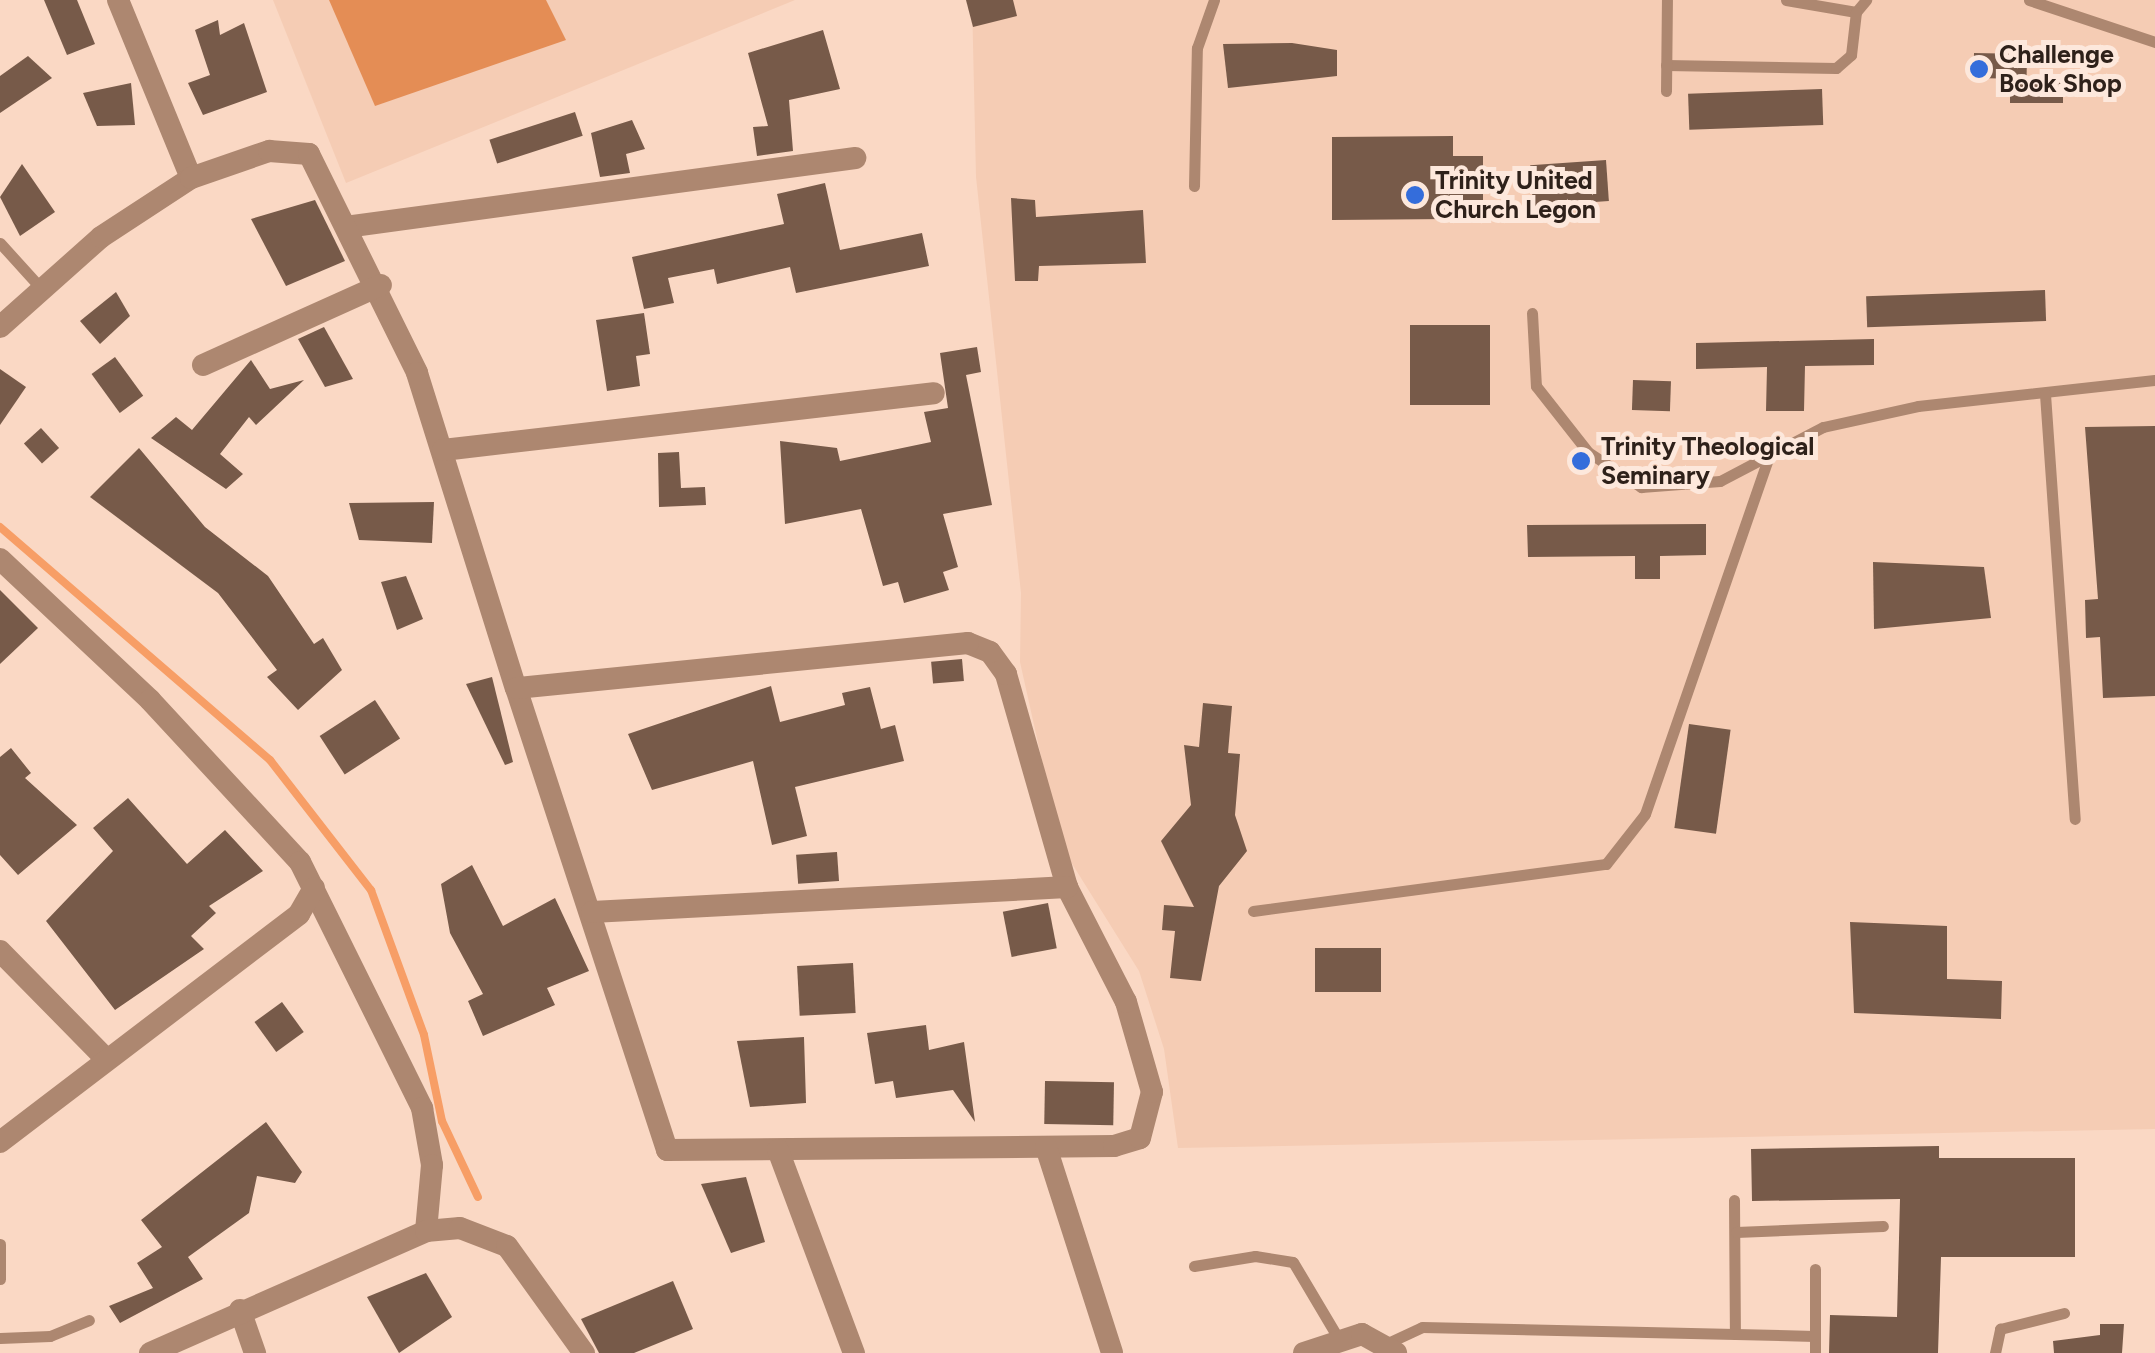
<!DOCTYPE html>
<html>
<head>
<meta charset="utf-8">
<style>
  body { margin:0 }
  #map { position:relative; width:2155px; height:1353px; overflow:hidden; background:#fad8c4; font-family:Figtree,sans-serif }
  div>[style] { position:absolute }
  [style*='--x'] { left:calc(var(--x)*1px); top:calc(var(--y)*1px); width:calc(var(--w)*1px); rotate:calc(var(--a)*1deg) }
  .built>* { inset:0; background:#f5ccb4 }
  .forest>* { inset:0; background:#e48d55 }
  .stream>* { height:8px; margin:-4px; padding:0 4px; transform-origin:4px; border-radius:4px; background:#f79e66 }
  .building>* { inset:0; background:#775a49; transform-origin:0 0 }
  .service>* { height:11px; margin:-5.5px; padding:0 5.5px; transform-origin:5.5px; border-radius:5.5px; background:#ad8770 }
  .minor>* { height:22px; margin:-11px; padding:0 11px; transform-origin:11px; border-radius:11px; background:#ad8770 }
  .dots>* { width:28px; height:28px; translate:-50% -50%; box-sizing:border-box; border:5px solid #fde8dc; border-radius:50% }
  span { translate:-50% -50%; white-space:nowrap; text-align:center; line-height:1.15; -webkit-text-stroke:10px #fde8dc; paint-order:stroke }
  .poi-label { font-size:25px; color:#2e211a; font-weight:700 }
  .left { translate:0 -50%; text-align:left }
</style>
</head>
<body>
<div id="map">
  <div class="built">
    <i style="clip-path:polygon(273px 0,795px 0,346px 183px)"></i>
    <i style="clip-path:polygon(972px 0,2155px 0,2155px 1129px,1178px 1148px,1164px 1049px,1139px 971px,1061px 846px,1020px 662px,1021px 593px,976px 177px)"></i>
  </div>
  <div class="forest">
    <i style="clip-path:polygon(329px 0,546px 0,566px 40px,375px 106px)"></i>
  </div>
  <div class="stream">
    <i style="--x:0;--y:527;--w:357;--a:40.8"></i>
    <i style="--x:270;--y:760;--w:165;--a:52.2"></i>
    <i style="--x:371;--y:890;--w:154;--a:69.9"></i>
    <i style="--x:424;--y:1035;--w:88;--a:78.2"></i>
    <i style="--x:442;--y:1121;--w:84;--a:64.7"></i>
  </div>
  <div class="building">
    <i style="clip-path:polygon(44px 0,77px 0,95px 44px,67px 55px)"></i>
    <i style="clip-path:polygon(966px 0,1013px 0,1017px 16px,973px 27px)"></i>
    <i style="clip-path:polygon(218px 20px,220px 35px,244px 23px,267px 92px,203px 115px,188px 83px,210px 75px,195px 30px)"></i>
    <i style="clip-path:polygon(823px 30px,840px 89px,789px 100px,793px 151px,757px 156px,753px 127px,768px 126px,748px 53px)"></i>
    <i style="clip-path:polygon(1292px 43px,1337px 50px,1337px 76px,1228px 88px,1223px 44px)"></i>
    <i style="left:1974px;top:53px;width:53px;height:25px;rotate:1deg"></i>
    <i style="clip-path:polygon(28px 56px,52px 78px,0 113px,0 76px)"></i>
    <i style="left:2010px;top:80px;width:53px;height:23px"></i>
    <i style="clip-path:polygon(131px 83px,135px 125px,97px 126px,83px 93px)"></i>
    <i style="left:1822px;top:89px;width:36px;height:134px;rotate:88deg"></i>
    <i style="left:575px;top:112px;width:25px;height:90px;rotate:72deg"></i>
    <i style="clip-path:polygon(632px 120px,645px 149px,626px 154px,630px 173px,600px 177px,591px 133px)"></i>
    <i style="clip-path:polygon(1453px 136px,1453px 156px,1483px 156px,1483px 201px,1450px 201px,1450px 219px,1332px 220px,1332px 137px)"></i>
    <i style="left:1606px;top:160px;width:41px;height:76px;rotate:86deg"></i>
    <i style="clip-path:polygon(22px 164px,55px 212px,20px 236px,0 197px)"></i>
    <i style="clip-path:polygon(825px 183px,840px 250px,922px 233px,929px 266px,796px 293px,790px 267px,717px 284px,714px 269px,668px 278px,674px 303px,644px 309px,632px 257px,784px 224px,777px 194px)"></i>
    <i style="clip-path:polygon(1011px 198px,1035px 200px,1036px 217px,1143px 210px,1146px 263px,1039px 266px,1038px 281px,1015px 281px)"></i>
    <i style="clip-path:polygon(315px 200px,345px 261px,286px 286px,251px 219px)"></i>
    <i style="left:2045px;top:290px;width:31px;height:179px;rotate:88deg"></i>
    <i style="clip-path:polygon(116px 292px,130px 316px,100px 344px,80px 321px)"></i>
    <i style="clip-path:polygon(644px 313px,650px 354px,636px 356px,640px 386px,607px 391px,596px 320px)"></i>
    <i style="left:1490px;top:325px;width:80px;height:80px;rotate:90deg"></i>
    <i style="clip-path:polygon(324px 327px,353px 379px,325px 387px,298px 339px)"></i>
    <i style="clip-path:polygon(1874px 339px,1874px 365px,1805px 366px,1804px 411px,1766px 411px,1767px 367px,1696px 369px,1696px 343px)"></i>
    <i style="clip-path:polygon(977px 347px,981px 372px,966px 375px,992px 505px,943px 514px,958px 567px,943px 572px,949px 590px,904px 603px,898px 582px,883px 586px,861px 509px,785px 524px,780px 441px,837px 448px,840px 461px,931px 442px,924px 412px,948px 408px,940px 353px)"></i>
    <i style="left:115px;top:357px;width:48px;height:29px;rotate:54deg"></i>
    <i style="clip-path:polygon(251px 360px,270px 389px,304px 380px,256px 425px,249px 417px,220px 454px,243px 474px,226px 489px,151px 438px,176px 417px,192px 430px)"></i>
    <i style="clip-path:polygon(0 369px,26px 387px,0 425px)"></i>
    <i style="left:1633px;top:380px;width:38px;height:30px;rotate:2deg"></i>
    <i style="clip-path:polygon(2155px 426px,2155px 696px,2103px 698px,2100px 637px,2086px 638px,2085px 600px,2098px 599px,2085px 427px)"></i>
    <i style="left:41px;top:428px;width:27px;height:23px;rotate:48deg"></i>
    <i style="clip-path:polygon(139px 448px,205px 527px,268px 576px,314px 644px,323px 638px,342px 670px,298px 710px,267px 677px,277px 670px,218px 593px,90px 497px)"></i>
    <i style="clip-path:polygon(679px 452px,681px 488px,705px 487px,706px 505px,659px 507px,658px 453px)"></i>
    <i style="clip-path:polygon(434px 502px,432px 543px,359px 540px,349px 503px)"></i>
    <i style="clip-path:polygon(1706px 524px,1706px 555px,1660px 556px,1660px 579px,1635px 579px,1635px 556px,1528px 557px,1527px 525px)"></i>
    <i style="clip-path:polygon(1873px 562px,1984px 567px,1991px 618px,1874px 629px)"></i>
    <i style="clip-path:polygon(406px 576px,423px 619px,397px 630px,381px 582px)"></i>
    <i style="clip-path:polygon(0 590px,38px 628px,0 664px)"></i>
    <i style="left:962px;top:659px;width:22px;height:31px;rotate:85deg"></i>
    <i style="clip-path:polygon(492px 677px,513px 762px,505px 765px,466px 684px)"></i>
    <i style="clip-path:polygon(771px 686px,780px 722px,845px 705px,842px 693px,870px 687px,881px 729px,895px 725px,904px 761px,795px 787px,807px 836px,772px 845px,753px 761px,652px 790px,628px 734px)"></i>
    <i style="left:375px;top:700px;width:46px;height:66px;rotate:57deg"></i>
    <i style="clip-path:polygon(1203px 703px,1232px 706px,1228px 753px,1240px 754px,1235px 815px,1247px 851px,1219px 886px,1201px 981px,1170px 978px,1175px 931px,1162px 930px,1164px 905px,1194px 907px,1161px 841px,1191px 805px,1184px 745px,1199px 747px)"></i>
    <i style="left:1689px;top:724px;width:42px;height:105px;rotate:8deg"></i>
    <i style="clip-path:polygon(11px 748px,31px 773px,25px 778px,77px 825px,18px 875px,0 855px,0 757px)"></i>
    <i style="clip-path:polygon(128px 798px,187px 864px,225px 830px,263px 871px,209px 906px,216px 913px,191px 936px,204px 949px,115px 1010px,46px 921px,113px 851px,93px 828px)"></i>
    <i style="left:837px;top:852px;width:29px;height:41px;rotate:86deg"></i>
    <i style="clip-path:polygon(472px 865px,503px 926px,555px 898px,589px 971px,547px 988px,555px 1005px,483px 1036px,468px 1001px,483px 994px,450px 933px,441px 884px)"></i>
    <i style="left:1048px;top:903px;width:46px;height:46px;rotate:79deg"></i>
    <i style="clip-path:polygon(1850px 922px,1947px 926px,1947px 979px,2002px 981px,2001px 1019px,1854px 1013px)"></i>
    <i style="left:1315px;top:948px;width:66px;height:44px"></i>
    <i style="left:853px;top:963px;width:50px;height:56px;rotate:87deg"></i>
    <i style="left:282px;top:1002px;width:37px;height:34px;rotate:54deg"></i>
    <i style="clip-path:polygon(926px 1025px,929px 1050px,964px 1042px,975px 1122px,953px 1090px,896px 1098px,893px 1081px,875px 1084px,867px 1033px)"></i>
    <i style="clip-path:polygon(804px 1037px,806px 1103px,750px 1107px,737px 1041px)"></i>
    <i style="left:1045px;top:1081px;width:69px;height:43px;rotate:1deg"></i>
    <i style="clip-path:polygon(266px 1122px,302px 1172px,295px 1183px,257px 1176px,249px 1213px,188px 1257px,203px 1279px,120px 1323px,109px 1306px,153px 1288px,137px 1263px,162px 1247px,141px 1220px)"></i>
    <i style="clip-path:polygon(1939px 1146px,1939px 1158px,2075px 1158px,2075px 1257px,1941px 1257px,1938px 1353px,1829px 1353px,1830px 1315px,1897px 1317px,1900px 1199px,1752px 1201px,1751px 1149px)"></i>
    <i style="clip-path:polygon(746px 1177px,765px 1242px,731px 1253px,701px 1184px)"></i>
    <i style="clip-path:polygon(426px 1273px,452px 1317px,399px 1353px,367px 1297px)"></i>
    <i style="clip-path:polygon(673px 1281px,693px 1329px,634px 1353px,599px 1353px,581px 1319px)"></i>
    <i style="clip-path:polygon(2100px 1324px,2124px 1324px,2122px 1353px,2054px 1353px,2053px 1341px,2100px 1335px)"></i>
  </div>
  <div class="service">
    <i style="--x:1786;--y:0;--w:71;--a:9.7"></i>
    <i style="--x:1856;--y:12;--w:16;--a:-50"></i>
    <i style="--x:2029;--y:0;--w:133;--a:18.4"></i>
    <i style="--x:1666;--y:65;--w:170;--a:1"></i>
    <i style="--x:1836;--y:68;--w:20;--a:-41"></i>
    <i style="--x:1851;--y:55;--w:43;--a:-83.4"></i>
    <i style="--x:1666;--y:91;--w:91;--a:-89.4"></i>
    <i style="--x:1194;--y:186;--w:138;--a:-88.8"></i>
    <i style="--x:1197;--y:48;--w:51;--a:-70.5"></i>
    <i style="--x:0;--y:243;--w:58;--a:47.8"></i>
    <i style="--x:1532;--y:313;--w:73;--a:86.9"></i>
    <i style="--x:1536;--y:386;--w:84;--a:51.8"></i>
    <i style="--x:1588;--y:452;--w:64;--a:33.4"></i>
    <i style="--x:1641;--y:487;--w:79;--a:-4.3"></i>
    <i style="--x:1720;--y:481;--w:116;--a:-27.7"></i>
    <i style="--x:1823;--y:427;--w:97;--a:-12.5"></i>
    <i style="--x:1918;--y:406;--w:238;--a:-6.3"></i>
    <i style="--x:2045;--y:394;--w:426;--a:86"></i>
    <i style="--x:1253;--y:911;--w:356;--a:-7.6"></i>
    <i style="--x:1606;--y:864;--w:63;--a:-52"></i>
    <i style="--x:1645;--y:814;--w:379;--a:-70.9"></i>
    <i style="--x:1734;--y:1200;--w:134;--a:89.6"></i>
    <i style="--x:1736;--y:1232;--w:147;--a:-2.3"></i>
    <i style="--x:0;--y:1244;--w:35;--a:90"></i>
    <i style="--x:1194;--y:1266;--w:62;--a:-9.3"></i>
    <i style="--x:1255;--y:1256;--w:38;--a:9"></i>
    <i style="--x:1293;--y:1262;--w:92;--a:59.3"></i>
    <i style="--x:0;--y:1338;--w:50;--a:-2.3"></i>
    <i style="--x:50;--y:1336;--w:42;--a:-22.3"></i>
    <i style="--x:1390;--y:1342;--w:35;--a:-25"></i>
    <i style="--x:1422;--y:1327;--w:393;--a:1.3"></i>
    <i style="--x:1815;--y:1353;--w:84;--a:-90"></i>
    <i style="--x:1995;--y:1353;--w:25;--a:-78"></i>
    <i style="--x:2000;--y:1329;--w:66;--a:-14"></i>
  </div>
  <div class="minor">
    <i style="--x:118;--y:0;--w:192;--a:67.7"></i>
    <i style="--x:353;--y:226;--w:507;--a:-7.71"></i>
    <i style="--x:0;--y:327;--w:135;--a:-41.7"></i>
    <i style="--x:101;--y:237;--w:108;--a:-33.2"></i>
    <i style="--x:191;--y:178;--w:83;--a:-19.1"></i>
    <i style="--x:269;--y:151;--w:40;--a:4.3"></i>
    <i style="--x:309;--y:154;--w:244;--a:63.7"></i>
    <i style="--x:417;--y:373;--w:330;--a:72.6"></i>
    <i style="--x:516;--y:688;--w:486;--a:71.9"></i>
    <i style="--x:667;--y:1150;--w:447;--a:-0.5"></i>
    <i style="--x:1114;--y:1146;--w:27;--a:-17"></i>
    <i style="--x:1140;--y:1138;--w:48;--a:-75.4"></i>
    <i style="--x:1152;--y:1092;--w:94;--a:-106.1"></i>
    <i style="--x:1126;--y:1002;--w:129;--a:-117.2"></i>
    <i style="--x:1067;--y:887;--w:222;--a:-106"></i>
    <i style="--x:1006;--y:674;--w:27;--a:-126"></i>
    <i style="--x:990;--y:652;--w:24;--a:-158"></i>
    <i style="--x:968;--y:643;--w:454;--a:174.3"></i>
    <i style="--x:203;--y:365;--w:195;--a:-24.2"></i>
    <i style="--x:443;--y:450;--w:494;--a:-6.6"></i>
    <i style="--x:0;--y:559;--w:206;--a:43.2"></i>
    <i style="--x:150;--y:700;--w:221;--a:47.2"></i>
    <i style="--x:300;--y:862;--w:275;--a:63.6"></i>
    <i style="--x:422;--y:1108;--w:58;--a:80"></i>
    <i style="--x:432;--y:1165;--w:66;--a:95.2"></i>
    <i style="--x:592;--y:912;--w:476;--a:-3"></i>
    <i style="--x:0;--y:951;--w:150;--a:45.5"></i>
    <i style="--x:0;--y:1142;--w:376;--a:-37.3"></i>
    <i style="--x:299;--y:914;--w:30;--a:-60"></i>
    <i style="--x:1046;--y:1147;--w:216;--a:72.2"></i>
    <i style="--x:778;--y:1150;--w:217;--a:69.5"></i>
    <i style="--x:240;--y:1310;--w:46;--a:70.8"></i>
    <i style="--x:150;--y:1353;--w:302;--a:-23.8"></i>
    <i style="--x:426;--y:1231;--w:34;--a:-5"></i>
    <i style="--x:460;--y:1228;--w:50;--a:21"></i>
    <i style="--x:507;--y:1246;--w:132;--a:54.3"></i>
    <i style="--x:1304;--y:1353;--w:61;--a:-18.1"></i>
    <i style="--x:1362;--y:1334;--w:39;--a:29"></i>
  </div>
  <div class="dots">
    <i style="left:1979px;top:69px;background:#346ddb"></i>
    <i style="left:1415px;top:195px;background:#346ddb"></i>
    <i style="left:1581px;top:461px;background:#346ddb"></i>
  </div>
  <div class="poi-label">
    <span class="left" style="left:1999px;top:69px">Challenge<br>Book Shop</span>
    <span class="left" style="left:1435px;top:195px">Trinity United<br>Church Legon</span>
    <span class="left" style="left:1601px;top:461px">Trinity Theological<br>Seminary</span>
  </div>
</div>
</body>
</html>
